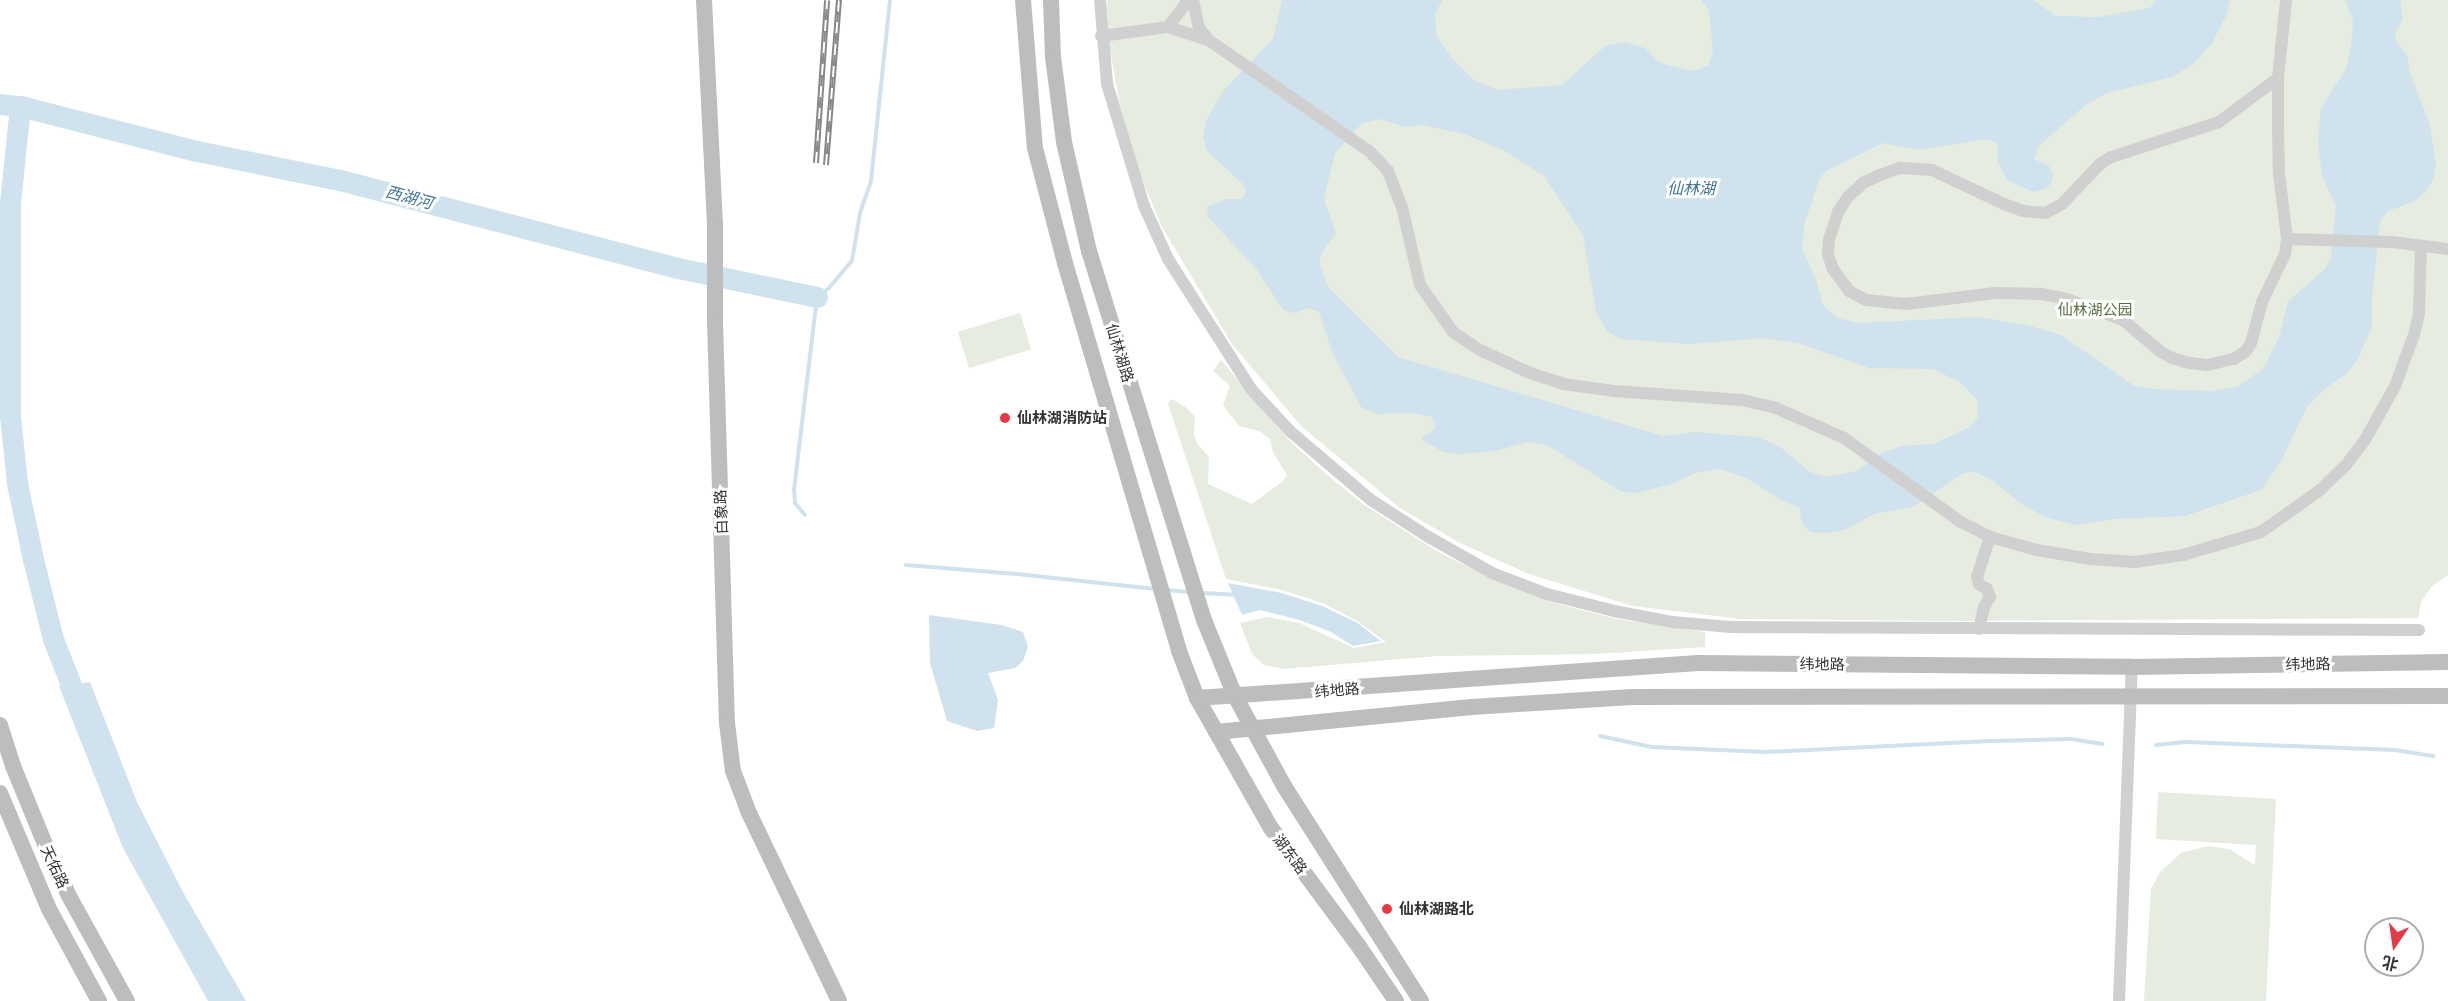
<!DOCTYPE html>
<html>
<head>
<meta charset="utf-8">
<style>
  body { margin:0 }
  #map { position:relative; width:2448px; height:1001px; overflow:hidden; background:#fff; font-family:Helvetica,"Noto Sans SC",sans-serif }
  div>[style] { position:absolute }
  [style*='--x'] { left:calc(var(--x)*1px); top:calc(var(--y)*1px); width:calc(var(--w)*1px); rotate:calc(var(--a)*1deg) }
  .green>* { inset:0; background:#e6ecdf; transform-origin:0 0 }
  .water>* { inset:0; background:#cfe2ee }
  .stream>* { height:4px; margin:-2px; padding:0 2px; transform-origin:2px; border-radius:2px; background:#cfe2ee }
  .river>* { height:21px; margin:-10.5px; padding:0 10.5px; transform-origin:10.5px; border-radius:10.5px; background:#cfe2ee }
  .street>* { height:12px; margin:-6px; padding:0 6px; transform-origin:6px; border-radius:6px; background:#d0d0d0 }
  .secondary>* { height:16px; margin:-8px; padding:0 8px; transform-origin:8px; border-radius:8px; background:#bdbdbd }
  .rail>* { height:6px; margin-top:-3px; transform-origin:0; background:repeating-linear-gradient(90deg,#fff 0 11px,#888 0 22px); box-sizing:border-box; border-block:2px solid #888 }
  .dots>* { width:16px; height:16px; translate:-50% -50%; box-sizing:border-box; border:3px solid #fff; border-radius:50% }
  span { translate:-50% -50%; white-space:nowrap; text-align:center; line-height:1.15; -webkit-text-stroke:6px #fff; paint-order:stroke }
  .park-label { font-size:15px; color:#56703f }
  .street-label { font-size:15px; color:#333 }
  .poi-label { font-size:15px; color:#333; font-weight:700 }
  .left { translate:0 -50%; text-align:left }
  .water-label { font-size:16px; color:#3f7597; font-style:italic }
  .north { position:absolute; left:2364px; top:917px; width:60px; height:60px; box-sizing:border-box; background:#fff; border:2px solid #adadad; border-radius:50%; rotate:193deg; font-size:16px; font-weight:700; line-height:24px; text-align:center; color:#333 }
  .north::after { content:''; display:block; margin:auto; width:21px; height:27px; background:#e63946; clip-path:polygon(50% 0,100% 100%,50% 72%,0 100%) }
</style>
</head>
<body>
<div id="map">
  <div class="green">
    <i style="clip-path:polygon(1107px 0,2448px 0,2448px 575px,2432px 586px,2421px 602px,2418px 618px,1949px 621px,1741px 619px,1633px 606px,1529px 574px,1460px 543px,1400px 508px,1301px 426px,1232px 344px,1162px 227px,1136px 165px,1120px 105px,1109px 44px)"></i>
    <i style="left:1020px;top:313px;width:38px;height:65px;rotate:73deg"></i>
    <i style="clip-path:polygon(1221px 360px,1289px 440px,1326px 474px,1363px 504px,1440px 553px,1481px 573px,1562px 605px,1617px 619px,1705px 632px,1705px 647px,1595px 654px,1438px 656px,1283px 669px,1264px 665px,1252px 654px,1240px 623px,1267px 617px,1299px 623px,1354px 648px,1386px 642px,1357px 621px,1323px 603px,1282px 590px,1226px 579px,1168px 404px,1172px 399px,1187px 408px,1195px 417px,1194px 435px,1198px 445px,1209px 457px,1208px 484px,1252px 504px,1282px 482px,1287px 475px,1273px 452px,1270px 439px,1259px 431px,1239px 426px,1223px 405px,1230px 386px,1213px 371px)"></i>
    <i style="clip-path:polygon(2158px 792px,2276px 799px,2266px 1001px,2144px 1001px,2151px 889px,2160px 872px,2181px 853px,2208px 846px,2229px 849px,2255px 865px,2256px 845px,2156px 839px)"></i>
  </div>
  <div class="water">
    <i style="clip-path:polygon(evenodd,1282px 0,1442px 0,1435px 15px,1437px 36px,1451px 57px,1475px 81px,1498px 90px,1562px 85px,1605px 46px,1625px 42px,1645px 48px,1660px 63px,1693px 71px,1708px 66px,1713px 52px,1709px 10px,1701px 0,2033px 0,2056px 16px,2098px 17px,2150px 8px,2156px 0,2230px 0,2226px 16px,2212px 43px,2194px 63px,2173px 77px,2106px 93px,2083px 107px,2039px 146px,2034px 159px,2049px 166px,2053px 174px,2052px 182px,2046px 189px,2033px 192px,2007px 180px,1998px 163px,1997px 143px,1988px 139px,1919px 150px,1883px 143px,1828px 170px,1820px 177px,1804px 225px,1802px 249px,1816px 279px,1823px 305px,1837px 318px,1859px 323px,1977px 317px,2027px 325px,2061px 335px,2133px 385px,2155px 389px,2212px 391px,2237px 387px,2263px 369px,2279px 337px,2288px 301px,2325px 269px,2331px 257px,2336px 206px,2322px 176px,2318px 142px,2321px 108px,2346px 69px,2351px 45px,2353px 22px,2345px 0,2400px 0,2403px 19px,2395px 33px,2396px 41px,2407px 55px,2410px 73px,2430px 125px,2436px 165px,2433px 180px,2425px 192px,2415px 201px,2388px 211px,2380px 221px,2372px 297px,2372px 326px,2358px 359px,2346px 374px,2326px 388px,2307px 407px,2280px 463px,2261px 490px,2185px 516px,2115px 519px,2077px 525px,2047px 518px,2020px 503px,1995px 482px,1975px 472px,1963px 473px,1913px 507px,1874px 514px,1847px 529px,1828px 533px,1811px 532px,1802px 524px,1799px 507px,1781px 500px,1746px 478px,1720px 469px,1696px 473px,1669px 485px,1636px 493px,1622px 492px,1547px 445px,1529px 442px,1494px 451px,1459px 454px,1443px 452px,1421px 439px,1435px 428px,1432px 417px,1412px 413px,1377px 414px,1361px 407px,1332px 352px,1319px 312px,1308px 308px,1294px 313px,1283px 310px,1257px 270px,1208px 217px,1207px 207px,1226px 199px,1242px 199px,1246px 192px,1244px 185px,1207px 151px,1203px 136px,1206px 121px,1223px 91px,1273px 39px,1282px 0,1380px 119px,1404px 127px,1423px 125px,1464px 134px,1503px 150px,1544px 176px,1583px 235px,1596px 311px,1606px 330px,1620px 339px,1689px 344px,1763px 338px,1798px 343px,1869px 368px,1933px 369px,1960px 382px,1977px 400px,1978px 417px,1968px 428px,1933px 444px,1902px 446px,1884px 452px,1856px 471px,1828px 477px,1810px 472px,1779px 446px,1757px 437px,1695px 432px,1663px 436px,1398px 357px,1328px 287px,1319px 261px,1324px 249px,1336px 234px,1324px 199px,1335px 153px,1362px 123px,1380px 119px)"></i>
    <i style="clip-path:polygon(1228px 583px,1282px 593px,1322px 606px,1356px 622px,1381px 641px,1353px 646px,1331px 632px,1300px 620px,1260px 610px,1242px 615px)"></i>
    <i style="clip-path:polygon(929px 615px,1002px 625px,1023px 632px,1028px 647px,1023px 661px,1015px 668px,988px 673px,998px 700px,994px 728px,977px 731px,947px 721px,930px 663px)"></i>
    <i style="clip-path:polygon(90px 682px,137px 802px,184px 894px,246px 1001px,208px 1001px,123px 848px,59px 686px)"></i>
  </div>
  <div class="stream">
    <i style="--x:805;--y:515;--w:16;--a:-130"></i>
    <i style="--x:795;--y:503;--w:13;--a:-94"></i>
    <i style="--x:794;--y:490;--w:194;--a:-83.2"></i>
    <i style="--x:817;--y:297;--w:15;--a:-37"></i>
    <i style="--x:829;--y:288;--w:35;--a:-50"></i>
    <i style="--x:852;--y:261;--w:49;--a:-80.5"></i>
    <i style="--x:860;--y:213;--w:34;--a:-71"></i>
    <i style="--x:871;--y:181;--w:182;--a:-84"></i>
    <i style="--x:906;--y:565;--w:111;--a:4.6"></i>
    <i style="--x:1017;--y:574;--w:139;--a:6.2"></i>
    <i style="--x:1166;--y:590;--w:25;--a:5"></i>
    <i style="--x:1202;--y:593;--w:34;--a:3"></i>
    <i style="--x:1600;--y:736;--w:53;--a:11.9"></i>
    <i style="--x:1652;--y:747;--w:114;--a:2.5"></i>
    <i style="--x:1766;--y:752;--w:224;--a:-2.8"></i>
    <i style="--x:1990;--y:741;--w:81;--a:-1.4"></i>
    <i style="--x:2071;--y:739;--w:32;--a:9"></i>
    <i style="--x:2156;--y:745;--w:31;--a:-6"></i>
    <i style="--x:2187;--y:742;--w:208;--a:2.2"></i>
    <i style="--x:2395;--y:750;--w:39;--a:9"></i>
  </div>
  <div class="river">
    <i style="--x:0;--y:104;--w:20;--a:6"></i>
    <i style="--x:20;--y:106;--w:183;--a:14.3"></i>
    <i style="--x:197;--y:151;--w:146;--a:11.5"></i>
    <i style="--x:340;--y:180;--w:349;--a:14.6"></i>
    <i style="--x:678;--y:268;--w:142;--a:11.8"></i>
    <i style="--x:20;--y:106;--w:98;--a:95.9"></i>
    <i style="--x:10;--y:203;--w:213;--a:90"></i>
    <i style="--x:10;--y:416;--w:67;--a:84"></i>
    <i style="--x:17;--y:483;--w:78;--a:78.1"></i>
    <i style="--x:33;--y:559;--w:82;--a:76"></i>
    <i style="--x:53;--y:639;--w:76;--a:68.5"></i>
  </div>
  <div class="street">
    <i style="--x:1100;--y:0;--w:84;--a:85.2"></i>
    <i style="--x:1107;--y:84;--w:127;--a:73.1"></i>
    <i style="--x:1144;--y:206;--w:58;--a:65.6"></i>
    <i style="--x:1168;--y:259;--w:154;--a:57.4"></i>
    <i style="--x:1251;--y:389;--w:59;--a:47.1"></i>
    <i style="--x:1291;--y:432;--w:105;--a:40.4"></i>
    <i style="--x:1371;--y:500;--w:67;--a:32.7"></i>
    <i style="--x:1427;--y:536;--w:75;--a:29.6"></i>
    <i style="--x:1492;--y:573;--w:59;--a:20.9"></i>
    <i style="--x:1547;--y:594;--w:69;--a:14.2"></i>
    <i style="--x:1614;--y:611;--w:59;--a:10.7"></i>
    <i style="--x:1672;--y:622;--w:59;--a:4.8"></i>
    <i style="--x:1731;--y:627;--w:688;--a:0.25"></i>
    <i style="--x:1193;--y:0;--w:29;--a:78"></i>
    <i style="--x:1199;--y:28;--w:17;--a:50"></i>
    <i style="--x:1210;--y:41;--w:193;--a:34.7"></i>
    <i style="--x:1369;--y:151;--w:28;--a:46"></i>
    <i style="--x:1388;--y:171;--w:39;--a:69"></i>
    <i style="--x:1402;--y:207;--w:80;--a:77"></i>
    <i style="--x:1420;--y:285;--w:57;--a:54.9"></i>
    <i style="--x:1453;--y:332;--w:32;--a:34"></i>
    <i style="--x:1480;--y:350;--w:55;--a:24.7"></i>
    <i style="--x:1530;--y:373;--w:35;--a:18"></i>
    <i style="--x:1563;--y:384;--w:51;--a:7.8"></i>
    <i style="--x:1614;--y:391;--w:128;--a:4"></i>
    <i style="--x:1742;--y:400;--w:35;--a:13"></i>
    <i style="--x:1776;--y:408;--w:74;--a:23.8"></i>
    <i style="--x:1844;--y:438;--w:144;--a:35.7"></i>
    <i style="--x:1961;--y:522;--w:33;--a:27"></i>
    <i style="--x:1990;--y:537;--w:49;--a:15.5"></i>
    <i style="--x:2037;--y:550;--w:54;--a:9.6"></i>
    <i style="--x:2090;--y:559;--w:45;--a:3.8"></i>
    <i style="--x:2135;--y:562;--w:49;--a:-8.3"></i>
    <i style="--x:2183;--y:555;--w:81;--a:-16.4"></i>
    <i style="--x:2261;--y:532;--w:71;--a:-35.3"></i>
    <i style="--x:2319;--y:491;--w:37;--a:-44"></i>
    <i style="--x:2346;--y:465;--w:31;--a:-53"></i>
    <i style="--x:2365;--y:440;--w:62;--a:-60.9"></i>
    <i style="--x:2395;--y:386;--w:54;--a:-69.6"></i>
    <i style="--x:2414;--y:335;--w:23;--a:-77"></i>
    <i style="--x:2419;--y:313;--w:67;--a:-88.3"></i>
    <i style="--x:1168;--y:27;--w:34;--a:-53"></i>
    <i style="--x:1101;--y:36;--w:68;--a:-7.7"></i>
    <i style="--x:1168;--y:27;--w:40;--a:18"></i>
    <i style="--x:2278;--y:78;--w:74;--a:143.3"></i>
    <i style="--x:2219;--y:122;--w:114;--a:162"></i>
    <i style="--x:2111;--y:157;--w:13;--a:148"></i>
    <i style="--x:2100;--y:164;--w:55;--a:133.5"></i>
    <i style="--x:2062;--y:204;--w:18;--a:151"></i>
    <i style="--x:2046;--y:213;--w:23;--a:-175"></i>
    <i style="--x:2023;--y:211;--w:20;--a:-160"></i>
    <i style="--x:2004;--y:204;--w:80;--a:-154.7"></i>
    <i style="--x:1932;--y:170;--w:32;--a:-176"></i>
    <i style="--x:1900;--y:168;--w:21;--a:161"></i>
    <i style="--x:1880;--y:175;--w:19;--a:155"></i>
    <i style="--x:1863;--y:183;--w:21;--a:137"></i>
    <i style="--x:1848;--y:197;--w:18;--a:124"></i>
    <i style="--x:1838;--y:212;--w:28;--a:108"></i>
    <i style="--x:1829;--y:239;--w:15;--a:94"></i>
    <i style="--x:1828;--y:254;--w:16;--a:72"></i>
    <i style="--x:1833;--y:269;--w:27;--a:54"></i>
    <i style="--x:1849;--y:291;--w:19;--a:28"></i>
    <i style="--x:1866;--y:300;--w:40;--a:5.7"></i>
    <i style="--x:1906;--y:304;--w:90;--a:-7"></i>
    <i style="--x:1995;--y:293;--w:47;--a:1.2"></i>
    <i style="--x:2042;--y:294;--w:25;--a:11"></i>
    <i style="--x:2067;--y:299;--w:60;--a:20.6"></i>
    <i style="--x:2123;--y:320;--w:50;--a:40.1"></i>
    <i style="--x:2161;--y:352;--w:13;--a:29"></i>
    <i style="--x:2172;--y:358;--w:19;--a:16"></i>
    <i style="--x:2190;--y:363;--w:17;--a:7"></i>
    <i style="--x:2207;--y:365;--w:28;--a:-13"></i>
    <i style="--x:2234;--y:359;--w:14;--a:-34"></i>
    <i style="--x:2246;--y:351;--w:9;--a:-58"></i>
    <i style="--x:2251;--y:343;--w:42;--a:-75"></i>
    <i style="--x:2262;--y:302;--w:53;--a:-64.4"></i>
    <i style="--x:2285;--y:254;--w:15;--a:-82"></i>
    <i style="--x:2287;--y:239;--w:65;--a:-97"></i>
    <i style="--x:2279;--y:174;--w:45;--a:-91.3"></i>
    <i style="--x:2278;--y:129;--w:51;--a:-90"></i>
    <i style="--x:2278;--y:78;--w:78;--a:-84.1"></i>
    <i style="--x:2287;--y:239;--w:105;--a:1.6"></i>
    <i style="--x:2392;--y:242;--w:56;--a:7.1"></i>
    <i style="--x:1979;--y:629;--w:23;--a:-77"></i>
    <i style="--x:1984;--y:607;--w:12;--a:-59"></i>
    <i style="--x:1990;--y:597;--w:9;--a:-111"></i>
    <i style="--x:1987;--y:589;--w:9;--a:-148"></i>
    <i style="--x:1979;--y:584;--w:7;--a:-106"></i>
    <i style="--x:1977;--y:577;--w:42;--a:-72"></i>
    <i style="--x:2119;--y:1001;--w:334;--a:-87.8"></i>
  </div>
  <div class="secondary">
    <i style="--x:704;--y:0;--w:226;--a:87.2"></i>
    <i style="--x:715;--y:226;--w:95;--a:90"></i>
    <i style="--x:715;--y:321;--w:402;--a:88.3"></i>
    <i style="--x:727;--y:723;--w:48;--a:82.9"></i>
    <i style="--x:733;--y:771;--w:45;--a:69.1"></i>
    <i style="--x:749;--y:813;--w:208;--a:64.4"></i>
    <i style="--x:1023;--y:0;--w:148;--a:85.4"></i>
    <i style="--x:1035;--y:148;--w:119;--a:75.4"></i>
    <i style="--x:1065;--y:263;--w:404;--a:73.6"></i>
    <i style="--x:1179;--y:651;--w:50;--a:69"></i>
    <i style="--x:1197;--y:698;--w:150;--a:60.4"></i>
    <i style="--x:1271;--y:828;--w:149;--a:53.4"></i>
    <i style="--x:1360;--y:948;--w:64;--a:55.8"></i>
    <i style="--x:1051;--y:0;--w:57;--a:88"></i>
    <i style="--x:1053;--y:57;--w:86;--a:82.6"></i>
    <i style="--x:1064;--y:142;--w:112;--a:77.1"></i>
    <i style="--x:1089;--y:251;--w:387;--a:72.7"></i>
    <i style="--x:1204;--y:620;--w:82;--a:67.8"></i>
    <i style="--x:1235;--y:696;--w:102;--a:61.4"></i>
    <i style="--x:1284;--y:786;--w:255;--a:57.5"></i>
    <i style="--x:1197;--y:698;--w:502;--a:-4"></i>
    <i style="--x:1698;--y:663;--w:434;--a:0.5"></i>
    <i style="--x:2132;--y:667;--w:316;--a:-0.9"></i>
    <i style="--x:0;--y:725;--w:43;--a:72.4"></i>
    <i style="--x:13;--y:766;--w:84;--a:67.7"></i>
    <i style="--x:45;--y:844;--w:57;--a:65.2"></i>
    <i style="--x:69;--y:896;--w:120;--a:61.1"></i>
    <i style="--x:1216;--y:732;--w:257;--a:-5.6"></i>
    <i style="--x:1472;--y:707;--w:160;--a:-3.6"></i>
    <i style="--x:1632;--y:697;--w:816;--a:-0.07"></i>
    <i style="--x:0;--y:793;--w:126;--a:67.1"></i>
    <i style="--x:49;--y:909;--w:105;--a:61.5"></i>
  </div>
  <div class="rail">
    <i style="--x:816;--y:163;--w:163;--a:-86.1"></i>
    <i style="--x:826;--y:165;--w:166;--a:-85.5"></i>
  </div>
  <div class="dots">
    <i style="left:1005px;top:418px;background:#e63946"></i>
    <i style="left:1387px;top:909px;background:#e63946"></i>
  </div>
  <div class="park-label">
    <span style="left:2095px;top:310px">仙林湖公园</span>
  </div>
  <div class="street-label">
    <span style="left:1120px;top:353px;rotate:73deg">仙林湖路</span>
    <span style="left:721px;top:512px;rotate:-92deg">白象路</span>
    <span style="left:1822px;top:664px;rotate:1deg">纬地路</span>
    <span style="left:2308px;top:664px;rotate:-1deg">纬地路</span>
    <span style="left:1337px;top:690px;rotate:-5deg">纬地路</span>
    <span style="left:1290px;top:854px;rotate:53deg">湖东路</span>
    <span style="left:55px;top:867px;rotate:65deg">天佑路</span>
  </div>
  <div class="poi-label">
    <span class="left" style="left:1017px;top:418px">仙林湖消防站</span>
    <span class="left" style="left:1399px;top:909px">仙林湖路北</span>
  </div>
  <div class="water-label">
    <span style="left:1691px;top:189px">仙林湖</span>
    <span style="left:409px;top:198px;rotate:15deg">西湖河</span>
  </div>
  <div class="north">北</div>
</div>
</body>
</html>
